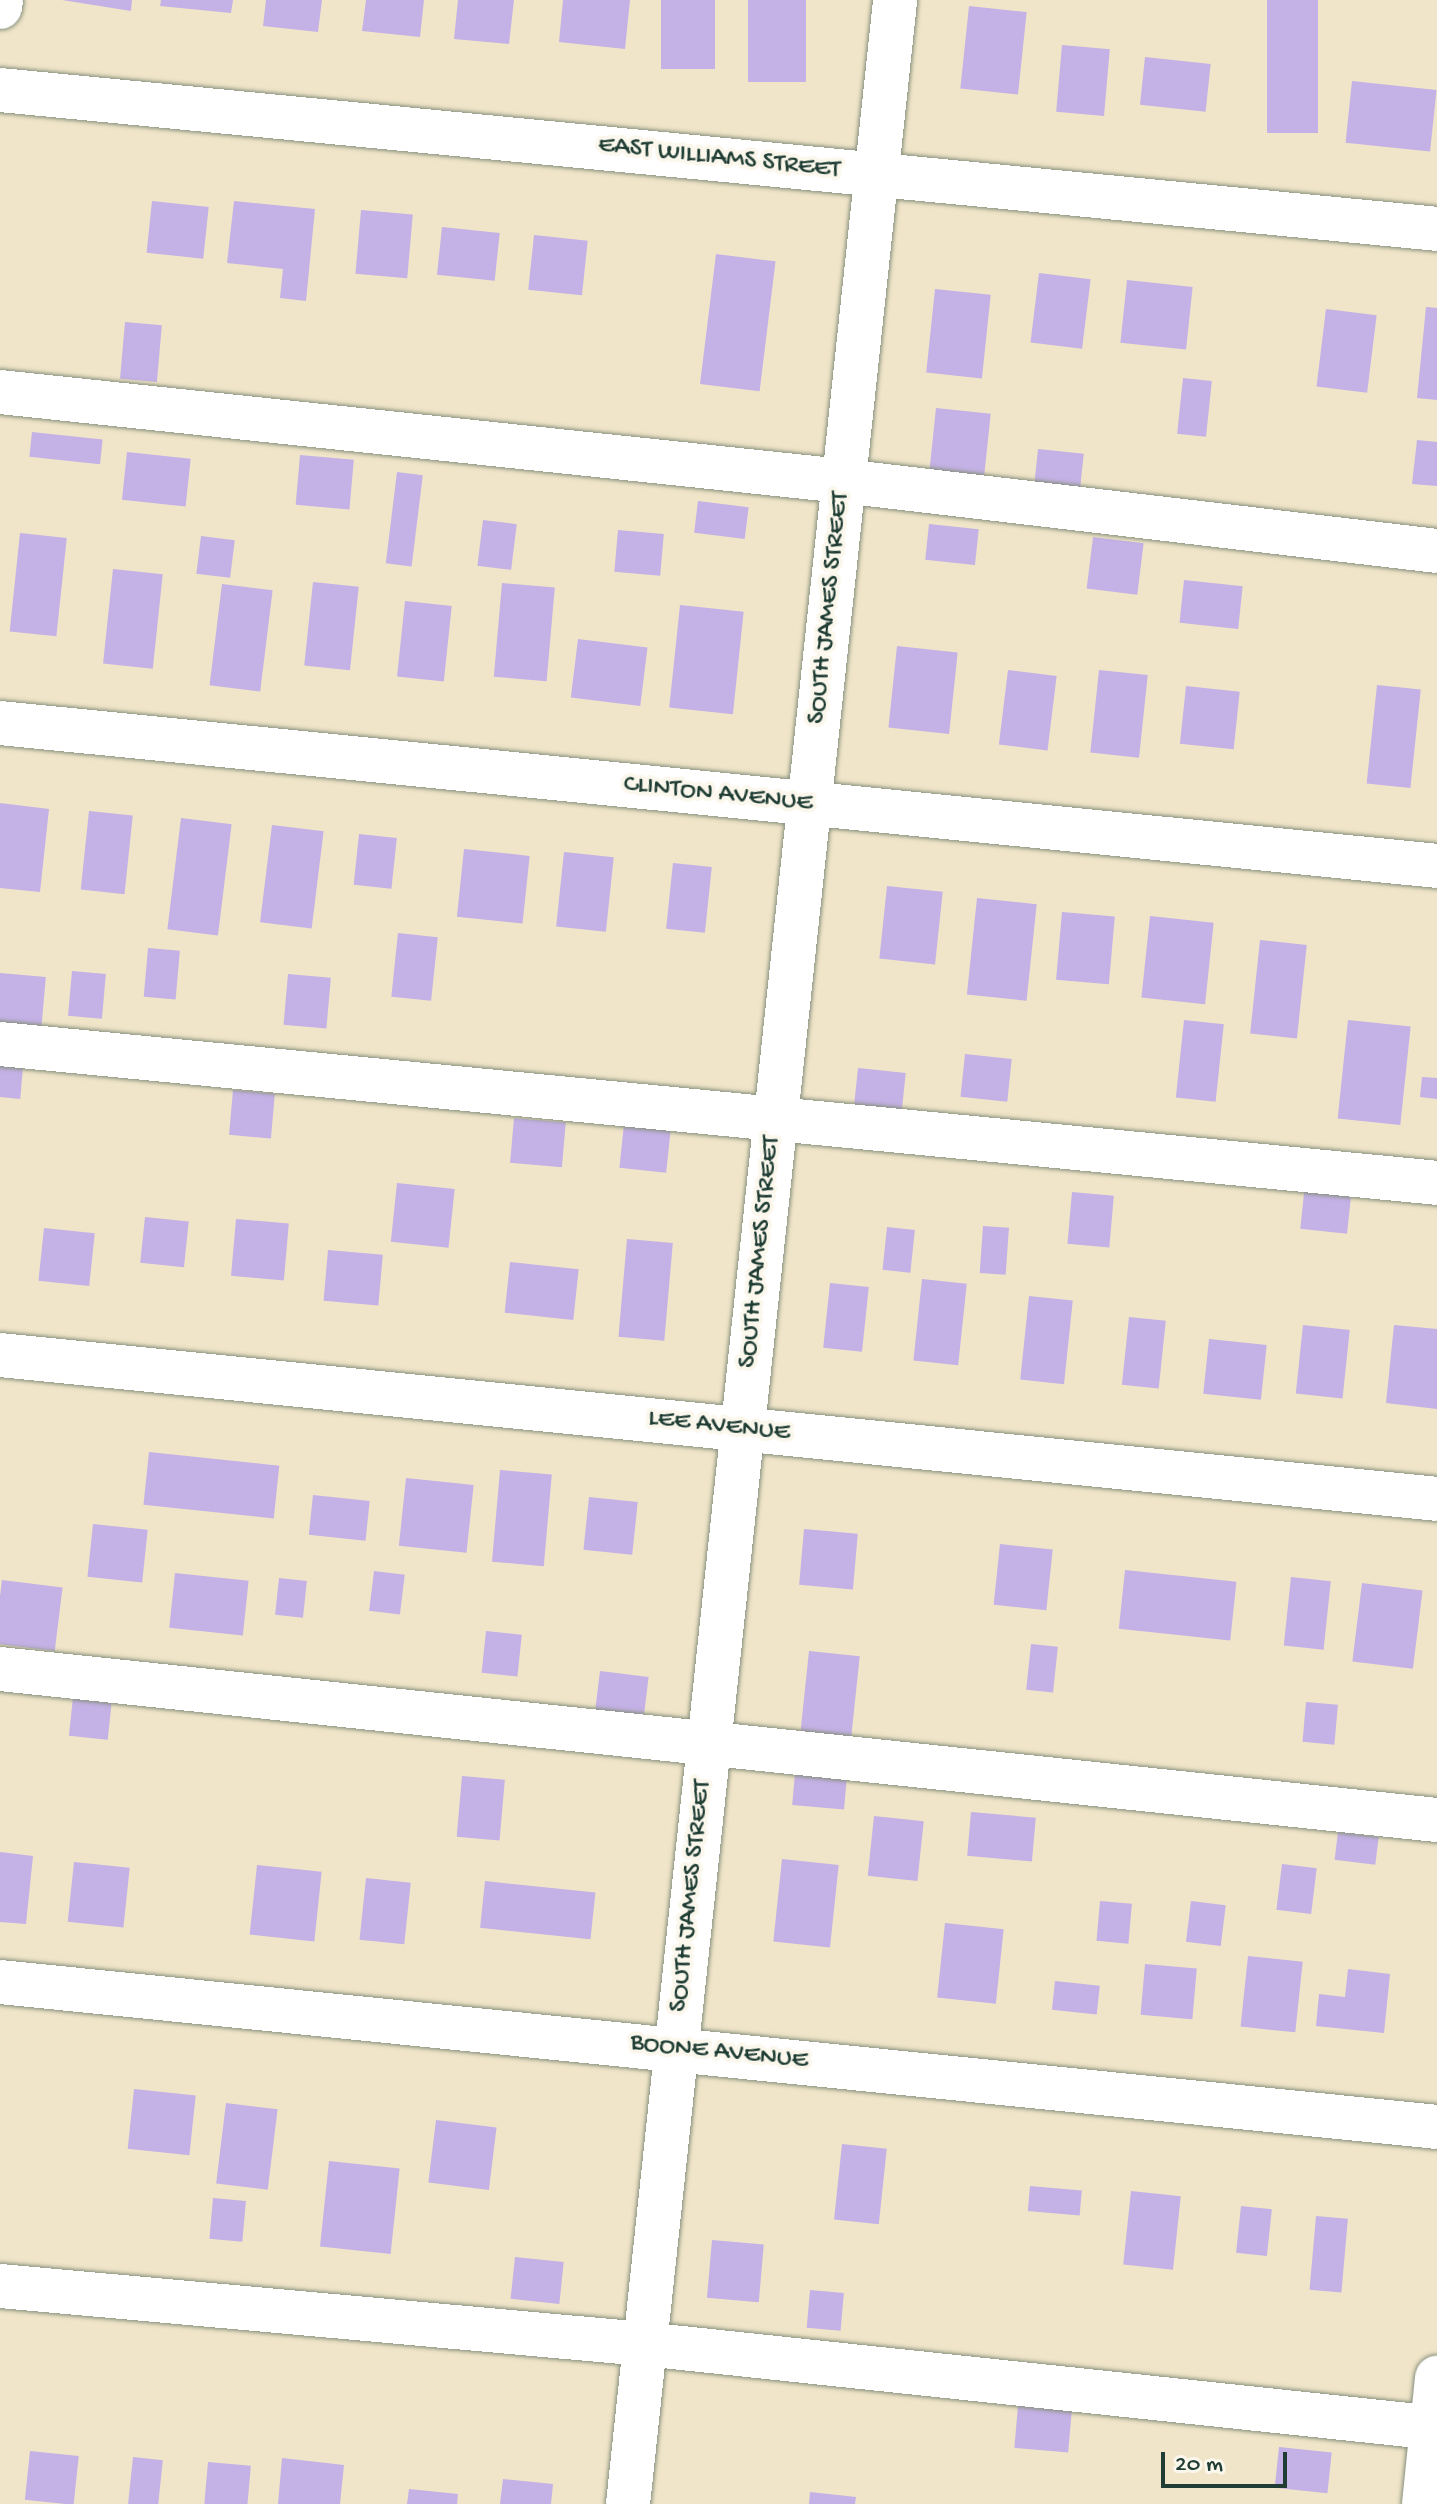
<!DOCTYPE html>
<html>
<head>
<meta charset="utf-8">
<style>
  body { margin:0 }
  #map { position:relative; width:1437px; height:2504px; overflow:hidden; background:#f0e5c9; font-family:"Gochi Hand",sans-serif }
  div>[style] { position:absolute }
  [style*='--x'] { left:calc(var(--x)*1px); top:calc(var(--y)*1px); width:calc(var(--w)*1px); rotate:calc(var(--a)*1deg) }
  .building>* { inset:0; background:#c4b1e6; transform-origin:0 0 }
  .roads { filter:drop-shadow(0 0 2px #88917e) drop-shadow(0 0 2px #88917e) }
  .minor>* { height:44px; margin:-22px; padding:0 22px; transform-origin:22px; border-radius:22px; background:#fff }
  span { translate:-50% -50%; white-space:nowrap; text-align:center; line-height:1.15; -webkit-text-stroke:8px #fbf7ec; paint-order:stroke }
  .street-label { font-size:26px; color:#1f3d34 }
  .scale { position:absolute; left:1161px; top:2452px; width:126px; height:36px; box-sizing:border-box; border:4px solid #1f3d34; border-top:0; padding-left:10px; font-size:24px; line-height:28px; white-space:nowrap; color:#1f3d34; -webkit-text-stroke:6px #fbf7ec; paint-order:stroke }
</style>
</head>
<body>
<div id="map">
  <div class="building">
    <i style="clip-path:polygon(62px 0,132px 0,131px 11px)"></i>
    <i style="clip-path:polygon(161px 0,233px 0,231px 13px,160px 6px)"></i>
    <i style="clip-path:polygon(266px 0,322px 0,318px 32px,263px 26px)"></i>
    <i style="clip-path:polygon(366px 0,424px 0,420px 37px,362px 31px)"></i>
    <i style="clip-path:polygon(458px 0,514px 0,509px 44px,454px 39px)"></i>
    <i style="clip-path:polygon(563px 0,630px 0,625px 49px,559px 42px)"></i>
    <i style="left:661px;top:0;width:54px;height:69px"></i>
    <i style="left:748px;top:0;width:58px;height:82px"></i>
    <i style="left:1267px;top:0;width:51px;height:133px"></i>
    <i style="left:969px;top:6px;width:58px;height:83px;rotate:6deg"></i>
    <i style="left:1062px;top:45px;width:48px;height:67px;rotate:5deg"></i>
    <i style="left:1145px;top:57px;width:66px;height:48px;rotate:6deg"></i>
    <i style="left:1352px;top:81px;width:85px;height:62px;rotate:6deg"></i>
    <i style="left:152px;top:201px;width:57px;height:52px;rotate:6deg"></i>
    <i style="clip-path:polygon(234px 201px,315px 209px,306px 301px,280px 298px,283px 269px,227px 263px)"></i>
    <i style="left:361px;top:210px;width:52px;height:64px;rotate:5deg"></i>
    <i style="left:442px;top:227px;width:58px;height:48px;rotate:6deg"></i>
    <i style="left:534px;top:235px;width:54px;height:55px;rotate:6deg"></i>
    <i style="left:716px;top:254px;width:60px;height:131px;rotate:7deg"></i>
    <i style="left:1039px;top:273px;width:52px;height:70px;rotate:7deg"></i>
    <i style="left:1127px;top:280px;width:66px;height:63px;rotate:6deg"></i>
    <i style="left:935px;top:289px;width:56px;height:84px;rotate:6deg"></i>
    <i style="clip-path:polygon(1426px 307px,1437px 308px,1437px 400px,1417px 398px)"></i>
    <i style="left:1326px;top:309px;width:51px;height:78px;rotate:7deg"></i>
    <i style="left:125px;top:322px;width:37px;height:57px;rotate:5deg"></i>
    <i style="left:1183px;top:378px;width:29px;height:56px;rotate:6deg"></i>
    <i style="left:936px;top:408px;width:55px;height:71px;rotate:6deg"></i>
    <i style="left:32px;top:432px;width:71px;height:25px;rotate:6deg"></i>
    <i style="clip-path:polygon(1417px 440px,1437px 442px,1437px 486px,1412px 484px)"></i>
    <i style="left:1038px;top:449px;width:46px;height:40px;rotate:6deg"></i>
    <i style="left:127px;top:452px;width:64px;height:48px;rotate:6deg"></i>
    <i style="left:300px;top:455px;width:54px;height:50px;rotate:5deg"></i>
    <i style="left:397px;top:472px;width:26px;height:92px;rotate:7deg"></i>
    <i style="left:698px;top:501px;width:51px;height:32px;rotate:7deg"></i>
    <i style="left:483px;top:520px;width:34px;height:46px;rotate:7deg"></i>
    <i style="left:929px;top:524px;width:50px;height:36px;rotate:6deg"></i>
    <i style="left:618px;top:530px;width:46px;height:42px;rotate:5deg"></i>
    <i style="left:20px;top:533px;width:47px;height:99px;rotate:6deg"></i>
    <i style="left:201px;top:536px;width:34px;height:38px;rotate:7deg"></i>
    <i style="left:1093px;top:537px;width:51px;height:52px;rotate:7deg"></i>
    <i style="left:113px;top:569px;width:50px;height:95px;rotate:6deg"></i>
    <i style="left:1184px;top:580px;width:59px;height:43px;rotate:6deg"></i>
    <i style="left:313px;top:582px;width:46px;height:84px;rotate:6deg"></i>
    <i style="left:502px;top:583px;width:53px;height:94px;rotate:5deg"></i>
    <i style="left:222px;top:584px;width:51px;height:102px;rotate:7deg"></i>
    <i style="left:405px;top:601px;width:47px;height:76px;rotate:6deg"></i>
    <i style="left:680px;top:605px;width:64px;height:103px;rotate:6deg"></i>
    <i style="left:578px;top:639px;width:70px;height:59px;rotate:7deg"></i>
    <i style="left:897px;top:646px;width:61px;height:82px;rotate:6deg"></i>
    <i style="left:1008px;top:670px;width:49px;height:75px;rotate:7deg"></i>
    <i style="left:1099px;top:670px;width:49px;height:83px;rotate:6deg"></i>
    <i style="left:1377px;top:685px;width:44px;height:99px;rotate:6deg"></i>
    <i style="left:1186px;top:686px;width:54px;height:58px;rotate:6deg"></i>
    <i style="clip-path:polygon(0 803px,49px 809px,40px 892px,0 888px)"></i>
    <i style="left:89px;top:811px;width:44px;height:79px;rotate:6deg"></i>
    <i style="left:181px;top:818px;width:51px;height:112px;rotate:7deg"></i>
    <i style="left:272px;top:825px;width:52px;height:98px;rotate:7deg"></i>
    <i style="left:359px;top:834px;width:38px;height:51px;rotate:6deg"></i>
    <i style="left:464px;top:849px;width:66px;height:68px;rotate:6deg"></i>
    <i style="left:564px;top:852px;width:50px;height:75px;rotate:6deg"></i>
    <i style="left:673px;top:863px;width:39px;height:66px;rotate:6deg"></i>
    <i style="left:887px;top:886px;width:56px;height:73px;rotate:6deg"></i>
    <i style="left:977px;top:898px;width:60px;height:97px;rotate:6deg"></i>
    <i style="left:1062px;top:912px;width:53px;height:68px;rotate:5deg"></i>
    <i style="left:1150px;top:916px;width:64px;height:82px;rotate:6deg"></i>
    <i style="left:398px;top:933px;width:40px;height:64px;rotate:6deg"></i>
    <i style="left:1260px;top:940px;width:47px;height:94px;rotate:6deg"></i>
    <i style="left:148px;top:948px;width:32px;height:49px;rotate:5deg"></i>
    <i style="left:72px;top:971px;width:34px;height:45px;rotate:5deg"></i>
    <i style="left:0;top:973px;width:46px;height:49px;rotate:5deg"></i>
    <i style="left:288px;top:974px;width:43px;height:51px;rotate:5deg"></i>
    <i style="left:1184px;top:1020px;width:40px;height:78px;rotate:6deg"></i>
    <i style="left:1348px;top:1020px;width:63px;height:99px;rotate:6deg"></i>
    <i style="left:965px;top:1054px;width:47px;height:43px;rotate:6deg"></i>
    <i style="left:0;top:1066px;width:23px;height:31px;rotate:5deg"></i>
    <i style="left:858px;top:1068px;width:48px;height:39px;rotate:6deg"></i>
    <i style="clip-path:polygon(1422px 1077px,1437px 1078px,1437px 1099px,1420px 1097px)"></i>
    <i style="left:233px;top:1090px;width:42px;height:45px;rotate:5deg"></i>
    <i style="left:514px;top:1118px;width:52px;height:45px;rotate:5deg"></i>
    <i style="left:624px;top:1124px;width:47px;height:44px;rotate:6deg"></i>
    <i style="left:397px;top:1183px;width:58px;height:59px;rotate:6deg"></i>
    <i style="left:1305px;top:1184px;width:47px;height:45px;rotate:6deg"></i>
    <i style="left:1072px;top:1192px;width:42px;height:52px;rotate:5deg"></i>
    <i style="left:145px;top:1217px;width:44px;height:46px;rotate:6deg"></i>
    <i style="left:236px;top:1219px;width:53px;height:57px;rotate:5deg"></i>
    <i style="left:983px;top:1226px;width:26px;height:47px;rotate:4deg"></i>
    <i style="left:887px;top:1227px;width:28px;height:43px;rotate:6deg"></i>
    <i style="left:44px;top:1228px;width:51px;height:53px;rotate:6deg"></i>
    <i style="left:627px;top:1239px;width:46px;height:98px;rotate:5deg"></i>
    <i style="left:328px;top:1250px;width:55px;height:51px;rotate:5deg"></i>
    <i style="left:510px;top:1262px;width:69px;height:51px;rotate:6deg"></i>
    <i style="left:922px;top:1279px;width:45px;height:82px;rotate:6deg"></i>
    <i style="left:830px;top:1283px;width:39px;height:65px;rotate:6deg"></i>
    <i style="left:1029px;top:1296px;width:44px;height:84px;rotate:6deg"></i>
    <i style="left:1129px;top:1317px;width:37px;height:68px;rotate:6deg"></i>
    <i style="left:1303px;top:1325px;width:47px;height:69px;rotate:6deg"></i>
    <i style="clip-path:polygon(1394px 1325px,1437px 1329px,1437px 1409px,1386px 1403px)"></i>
    <i style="left:1209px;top:1339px;width:58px;height:55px;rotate:6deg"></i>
    <i style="left:149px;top:1452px;width:131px;height:53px;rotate:6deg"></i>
    <i style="left:500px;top:1470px;width:52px;height:92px;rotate:5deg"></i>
    <i style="left:406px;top:1478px;width:68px;height:68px;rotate:6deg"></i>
    <i style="left:313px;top:1495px;width:57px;height:40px;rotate:6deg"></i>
    <i style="left:589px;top:1497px;width:49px;height:53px;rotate:6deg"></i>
    <i style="left:93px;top:1524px;width:55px;height:53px;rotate:6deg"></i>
    <i style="left:804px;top:1529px;width:54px;height:56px;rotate:5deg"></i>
    <i style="left:1000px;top:1544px;width:53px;height:61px;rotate:6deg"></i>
    <i style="left:1125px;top:1570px;width:112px;height:59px;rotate:6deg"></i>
    <i style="left:374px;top:1571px;width:31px;height:40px;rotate:7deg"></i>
    <i style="left:175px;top:1573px;width:74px;height:55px;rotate:6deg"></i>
    <i style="left:1291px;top:1577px;width:40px;height:69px;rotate:6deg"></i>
    <i style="left:279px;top:1578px;width:28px;height:37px;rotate:6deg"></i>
    <i style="left:2px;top:1580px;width:61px;height:64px;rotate:7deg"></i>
    <i style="left:1362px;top:1583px;width:61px;height:79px;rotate:7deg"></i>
    <i style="left:486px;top:1631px;width:36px;height:42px;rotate:6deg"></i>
    <i style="left:1031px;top:1644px;width:27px;height:46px;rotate:6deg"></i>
    <i style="left:809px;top:1651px;width:51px;height:85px;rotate:6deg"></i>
    <i style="left:600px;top:1671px;width:49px;height:44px;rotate:7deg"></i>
    <i style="left:73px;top:1697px;width:39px;height:39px;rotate:6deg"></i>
    <i style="left:1306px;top:1702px;width:32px;height:40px;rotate:5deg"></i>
    <i style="left:795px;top:1773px;width:52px;height:32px;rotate:5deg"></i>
    <i style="left:462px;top:1776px;width:43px;height:61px;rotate:5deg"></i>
    <i style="left:971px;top:1812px;width:65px;height:44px;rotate:5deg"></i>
    <i style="left:874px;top:1816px;width:50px;height:60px;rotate:6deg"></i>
    <i style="left:1338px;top:1832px;width:41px;height:28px;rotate:7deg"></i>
    <i style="clip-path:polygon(0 1852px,33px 1856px,26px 1924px,0 1922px)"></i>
    <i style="left:782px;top:1859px;width:57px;height:83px;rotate:6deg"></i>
    <i style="left:74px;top:1862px;width:56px;height:60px;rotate:6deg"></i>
    <i style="left:1282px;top:1864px;width:35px;height:46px;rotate:7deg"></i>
    <i style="left:257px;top:1865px;width:65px;height:70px;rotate:6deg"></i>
    <i style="left:366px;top:1878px;width:45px;height:62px;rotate:6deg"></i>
    <i style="left:485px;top:1881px;width:111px;height:47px;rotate:6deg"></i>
    <i style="left:1100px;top:1901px;width:32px;height:40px;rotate:5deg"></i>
    <i style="left:1191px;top:1901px;width:35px;height:41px;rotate:7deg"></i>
    <i style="left:945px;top:1923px;width:59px;height:75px;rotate:6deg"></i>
    <i style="left:1248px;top:1956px;width:55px;height:71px;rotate:6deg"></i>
    <i style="left:1145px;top:1964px;width:52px;height:51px;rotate:5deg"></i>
    <i style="clip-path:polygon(1348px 1969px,1390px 1974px,1384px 2033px,1316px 2026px,1319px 1994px,1345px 1997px)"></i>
    <i style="left:1055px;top:1981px;width:45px;height:29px;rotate:6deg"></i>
    <i style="left:134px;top:2089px;width:62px;height:60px;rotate:6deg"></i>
    <i style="left:226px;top:2103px;width:52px;height:81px;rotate:7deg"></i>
    <i style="left:436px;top:2120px;width:61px;height:63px;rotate:7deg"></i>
    <i style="left:842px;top:2144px;width:45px;height:76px;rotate:6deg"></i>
    <i style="left:329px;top:2161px;width:71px;height:86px;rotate:6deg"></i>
    <i style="left:1030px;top:2186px;width:52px;height:25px;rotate:5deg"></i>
    <i style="left:1131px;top:2191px;width:50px;height:74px;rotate:6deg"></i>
    <i style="left:213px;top:2198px;width:33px;height:41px;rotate:5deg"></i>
    <i style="left:1241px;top:2206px;width:31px;height:47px;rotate:6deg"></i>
    <i style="left:1316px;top:2216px;width:32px;height:74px;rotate:5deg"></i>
    <i style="left:712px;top:2240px;width:52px;height:58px;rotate:5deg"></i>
    <i style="left:515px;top:2257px;width:49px;height:42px;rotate:6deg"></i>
    <i style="left:810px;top:2290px;width:34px;height:38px;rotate:5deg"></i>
    <i style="left:1018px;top:2406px;width:54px;height:42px;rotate:5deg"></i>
    <i style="left:1279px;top:2447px;width:53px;height:41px;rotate:6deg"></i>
    <i style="left:30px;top:2451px;width:49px;height:49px;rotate:6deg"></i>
    <i style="left:133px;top:2457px;width:30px;height:47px;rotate:6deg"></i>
    <i style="clip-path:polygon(282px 2458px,344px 2465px,340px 2504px,278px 2504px)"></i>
    <i style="left:208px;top:2462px;width:43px;height:42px;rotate:5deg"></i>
    <i style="clip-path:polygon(503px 2479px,553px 2484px,551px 2504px,500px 2504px)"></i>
    <i style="clip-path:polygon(409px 2489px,458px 2494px,457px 2504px,407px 2504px)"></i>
    <i style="clip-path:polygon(810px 2492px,856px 2497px,855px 2504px,809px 2504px)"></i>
  </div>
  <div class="roads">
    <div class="minor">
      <i style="--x:0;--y:7;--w:7;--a:-82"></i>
      <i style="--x:0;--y:90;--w:1444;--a:5.52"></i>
      <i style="--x:0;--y:392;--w:848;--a:6.03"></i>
      <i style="--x:843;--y:481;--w:598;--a:6.72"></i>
      <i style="--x:0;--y:723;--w:1444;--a:5.68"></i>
      <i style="--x:0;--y:1044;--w:1444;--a:5.52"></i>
      <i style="--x:0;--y:1355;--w:1444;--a:5.72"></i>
      <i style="--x:0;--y:1669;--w:1445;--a:6"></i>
      <i style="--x:0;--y:1982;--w:1444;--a:5.76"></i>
      <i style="--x:0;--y:2286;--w:647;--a:5.15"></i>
      <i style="--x:644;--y:2344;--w:797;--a:6.05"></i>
      <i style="--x:628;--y:2504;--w:2518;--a:-83.91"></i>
      <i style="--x:1424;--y:2504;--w:127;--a:-84.1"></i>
    </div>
  </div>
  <div class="street-label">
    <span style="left:719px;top:159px;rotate:6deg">EAST WILLIAMS STREET</span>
    <span style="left:830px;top:608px;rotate:-84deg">SOUTH JAMES STREET</span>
    <span style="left:718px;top:795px;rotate:6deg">CLINTON AVENUE</span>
    <span style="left:761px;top:1252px;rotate:-84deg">SOUTH JAMES STREET</span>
    <span style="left:719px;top:1427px;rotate:6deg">LEE AVENUE</span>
    <span style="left:692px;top:1896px;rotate:-84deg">SOUTH JAMES STREET</span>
    <span style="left:719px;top:2053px;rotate:6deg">BOONE AVENUE</span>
  </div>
  <div class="scale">20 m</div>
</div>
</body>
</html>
